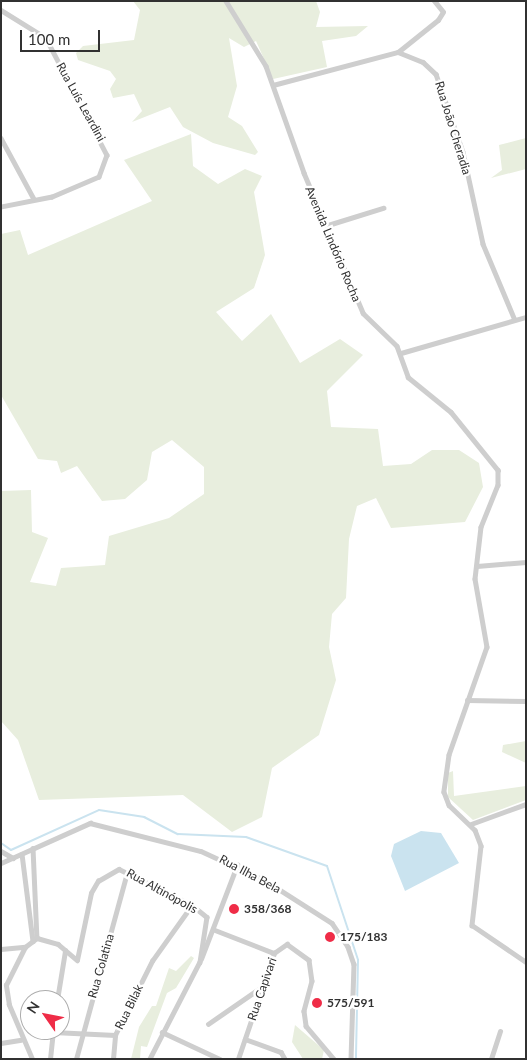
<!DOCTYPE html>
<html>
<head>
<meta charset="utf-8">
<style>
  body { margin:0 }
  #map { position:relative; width:527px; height:1060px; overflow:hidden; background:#fff; font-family:Lato,sans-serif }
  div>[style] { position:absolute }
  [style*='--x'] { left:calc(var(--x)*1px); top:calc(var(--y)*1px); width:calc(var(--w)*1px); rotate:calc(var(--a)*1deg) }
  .green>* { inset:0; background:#e8eede }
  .water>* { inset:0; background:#cae3ef }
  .stream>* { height:2px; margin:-1px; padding:0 1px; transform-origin:1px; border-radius:1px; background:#cae3ef }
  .minor>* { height:4.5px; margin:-2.25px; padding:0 2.25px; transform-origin:2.25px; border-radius:2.25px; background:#cecece }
  .dots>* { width:14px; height:14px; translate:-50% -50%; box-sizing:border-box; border:2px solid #fff; border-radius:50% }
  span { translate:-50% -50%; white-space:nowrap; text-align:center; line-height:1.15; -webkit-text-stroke:5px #fff; paint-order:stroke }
  .street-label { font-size:12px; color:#313131 }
  .poi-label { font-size:12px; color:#313131; font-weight:700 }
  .left { translate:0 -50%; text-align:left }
  .frame { position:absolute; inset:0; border:2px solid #313131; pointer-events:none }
  .north { position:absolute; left:20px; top:990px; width:50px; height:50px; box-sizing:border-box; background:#fff; border:1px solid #adadad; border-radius:50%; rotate:303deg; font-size:14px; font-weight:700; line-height:20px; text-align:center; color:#313131 }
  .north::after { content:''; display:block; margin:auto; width:18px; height:22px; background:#ef2c47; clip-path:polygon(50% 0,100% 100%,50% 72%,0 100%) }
  .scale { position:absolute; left:20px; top:30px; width:80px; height:22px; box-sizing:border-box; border:2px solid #313131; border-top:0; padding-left:6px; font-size:15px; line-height:18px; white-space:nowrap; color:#313131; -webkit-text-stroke:4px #fff; paint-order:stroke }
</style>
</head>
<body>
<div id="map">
  <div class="green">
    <i style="clip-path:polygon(133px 1px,316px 1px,320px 12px,316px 27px,368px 26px,356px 36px,322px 41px,327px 67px,273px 79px,256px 41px,244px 47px,229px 38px,237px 86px,228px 117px,242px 126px,258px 152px,255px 155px,213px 143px,183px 127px,170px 107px,132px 122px,142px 111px,134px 94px,113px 98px,110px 89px,116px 79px,110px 71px,78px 60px,76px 53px,83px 46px,134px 40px,140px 10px)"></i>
    <i style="clip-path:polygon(191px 134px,193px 166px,218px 184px,245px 169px,262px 176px,254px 192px,265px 255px,254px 288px,216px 312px,242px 341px,271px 314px,300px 363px,340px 339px,363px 355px,327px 391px,331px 427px,378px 429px,383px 466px,411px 464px,432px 450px,459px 450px,479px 463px,483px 487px,465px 522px,391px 528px,376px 498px,357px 506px,349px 539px,346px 598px,332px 614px,329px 647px,336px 680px,319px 735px,272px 768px,262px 817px,232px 832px,183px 795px,39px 800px,18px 740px,1px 721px,1px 491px,31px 490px,32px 532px,48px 538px,30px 582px,56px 586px,61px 568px,105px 565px,109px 536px,169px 518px,204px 494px,204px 467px,172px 440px,152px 452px,147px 480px,125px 499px,102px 501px,77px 466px,61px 473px,57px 461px,38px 459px,1px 395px,1px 234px,20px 230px,28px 255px,152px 201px,124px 160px)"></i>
    <i style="clip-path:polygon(526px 138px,526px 169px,491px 178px,502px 170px,499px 145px)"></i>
    <i style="clip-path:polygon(526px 741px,526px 763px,502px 752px,503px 745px)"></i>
    <i style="clip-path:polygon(453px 771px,454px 796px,526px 786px,526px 800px,473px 820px,448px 797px,448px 773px)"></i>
    <i style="clip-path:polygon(191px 956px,194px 958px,176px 988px,167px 993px,147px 1047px,141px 1046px,140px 1059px,131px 1059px,139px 1027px,152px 1006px,156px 1006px,169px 968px,176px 971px)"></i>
    <i style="clip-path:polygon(295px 1025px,324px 1050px,322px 1059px,303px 1059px,292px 1042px)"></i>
  </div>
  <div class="water">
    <i style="clip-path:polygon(421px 831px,441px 833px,459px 863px,405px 891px,391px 856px,394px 844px)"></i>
  </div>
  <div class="stream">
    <i style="--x:1;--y:843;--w:12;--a:35"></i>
    <i style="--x:11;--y:850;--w:97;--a:-24.4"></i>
    <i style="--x:99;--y:810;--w:46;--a:8.8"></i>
    <i style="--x:144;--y:817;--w:38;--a:27"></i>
    <i style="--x:178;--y:834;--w:68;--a:2.5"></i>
    <i style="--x:246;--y:837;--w:86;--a:19.7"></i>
    <i style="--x:327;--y:866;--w:99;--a:71.7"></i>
    <i style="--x:358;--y:960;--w:99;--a:91.2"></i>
  </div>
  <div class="minor">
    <i style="--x:226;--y:1;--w:76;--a:58.4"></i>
    <i style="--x:266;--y:66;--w:114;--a:70.4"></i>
    <i style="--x:304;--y:173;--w:152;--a:67.1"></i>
    <i style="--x:363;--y:313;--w:47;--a:44.1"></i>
    <i style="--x:397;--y:346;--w:33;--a:70"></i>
    <i style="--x:408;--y:377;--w:55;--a:39.1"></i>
    <i style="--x:451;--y:412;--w:75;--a:51"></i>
    <i style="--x:498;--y:470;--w:15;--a:90"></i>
    <i style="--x:498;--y:485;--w:45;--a:112"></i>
    <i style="--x:481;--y:527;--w:52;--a:96.6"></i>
    <i style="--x:475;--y:579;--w:69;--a:80"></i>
    <i style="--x:487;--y:647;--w:114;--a:109.4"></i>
    <i style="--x:449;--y:755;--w:37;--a:98"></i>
    <i style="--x:444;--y:792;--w:14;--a:69"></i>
    <i style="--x:449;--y:805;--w:36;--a:44"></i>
    <i style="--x:475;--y:830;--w:17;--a:69"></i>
    <i style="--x:481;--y:846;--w:80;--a:96.5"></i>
    <i style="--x:472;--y:925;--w:65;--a:34.4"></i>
    <i style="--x:1;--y:10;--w:53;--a:31.9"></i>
    <i style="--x:46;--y:38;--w:132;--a:62.5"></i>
    <i style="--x:107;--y:155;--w:23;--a:110"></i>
    <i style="--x:99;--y:177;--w:51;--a:156.9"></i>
    <i style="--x:52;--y:197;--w:52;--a:168.9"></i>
    <i style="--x:398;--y:52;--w:51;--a:-38.7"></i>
    <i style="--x:438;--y:20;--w:9;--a:-58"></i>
    <i style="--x:443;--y:12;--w:14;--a:-129"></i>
    <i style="--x:273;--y:85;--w:129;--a:-14.8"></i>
    <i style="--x:398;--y:52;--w:27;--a:22"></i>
    <i style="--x:423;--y:62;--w:18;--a:43"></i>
    <i style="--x:436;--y:74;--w:83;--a:70.9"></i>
    <i style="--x:463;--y:152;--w:94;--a:77.7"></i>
    <i style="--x:483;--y:244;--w:82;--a:67.2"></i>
    <i style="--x:1;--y:138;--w:69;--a:61.6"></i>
    <i style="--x:328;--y:225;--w:58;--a:-17.2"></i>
    <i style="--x:401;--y:353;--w:130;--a:-16.1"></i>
    <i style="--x:477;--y:566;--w:49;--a:-4.7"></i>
    <i style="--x:467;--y:700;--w:59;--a:1"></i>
    <i style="--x:471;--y:824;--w:59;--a:-20"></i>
    <i style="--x:33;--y:848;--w:90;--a:87.5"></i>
    <i style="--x:1;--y:851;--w:14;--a:30"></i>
    <i style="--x:22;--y:854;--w:88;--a:82.8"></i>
    <i style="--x:1;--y:863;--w:98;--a:-24.2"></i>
    <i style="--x:90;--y:823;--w:114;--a:14.2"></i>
    <i style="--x:201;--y:851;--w:72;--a:24.8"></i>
    <i style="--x:266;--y:881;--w:78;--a:32.5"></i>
    <i style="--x:332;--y:923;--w:29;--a:56"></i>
    <i style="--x:348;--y:947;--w:18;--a:71"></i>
    <i style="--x:354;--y:964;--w:95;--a:91.8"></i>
    <i style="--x:215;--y:930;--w:63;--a:21.3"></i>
    <i style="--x:1;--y:949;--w:24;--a:-5"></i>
    <i style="--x:201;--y:959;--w:101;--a:-69"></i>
    <i style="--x:57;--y:1000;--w:50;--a:-80.7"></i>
    <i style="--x:208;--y:1024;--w:67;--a:-34.6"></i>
    <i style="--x:162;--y:1032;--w:64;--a:25"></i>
    <i style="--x:245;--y:1039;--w:38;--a:20"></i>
    <i style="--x:281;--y:1052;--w:8;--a:60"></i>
    <i style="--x:1;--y:1043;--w:20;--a:-9"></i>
    <i style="--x:32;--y:1059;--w:59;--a:-113.1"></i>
    <i style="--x:9;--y:1005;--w:20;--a:-99"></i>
    <i style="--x:6;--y:985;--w:42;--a:-63.4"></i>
    <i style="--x:25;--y:947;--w:15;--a:-37"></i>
    <i style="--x:37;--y:938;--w:22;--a:16"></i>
    <i style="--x:58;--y:944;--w:25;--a:40"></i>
    <i style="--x:77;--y:960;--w:68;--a:-78.2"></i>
    <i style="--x:91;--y:893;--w:14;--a:-60"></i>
    <i style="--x:98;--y:881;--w:24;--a:-30"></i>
    <i style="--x:119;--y:869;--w:81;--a:26.3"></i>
    <i style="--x:192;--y:905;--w:19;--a:39"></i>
    <i style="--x:207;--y:917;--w:46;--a:98.8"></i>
    <i style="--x:200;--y:962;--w:109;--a:117.3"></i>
    <i style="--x:50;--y:1059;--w:27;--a:-84"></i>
    <i style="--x:53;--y:1032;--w:62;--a:2.8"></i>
    <i style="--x:76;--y:1059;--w:193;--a:-74.7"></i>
    <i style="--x:113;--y:1059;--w:24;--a:-85"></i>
    <i style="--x:115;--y:1035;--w:83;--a:-63.4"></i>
    <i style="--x:152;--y:961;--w:69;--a:-54.5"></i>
    <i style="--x:238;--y:1059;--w:112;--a:-71.2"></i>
    <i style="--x:274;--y:953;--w:16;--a:-35"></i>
    <i style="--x:287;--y:944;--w:27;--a:36"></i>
    <i style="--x:309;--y:960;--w:21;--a:82"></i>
    <i style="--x:312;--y:981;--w:31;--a:105"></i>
    <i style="--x:304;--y:1011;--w:15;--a:82"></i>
    <i style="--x:306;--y:1026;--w:43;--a:49.7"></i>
    <i style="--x:491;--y:1059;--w:29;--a:-72"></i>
  </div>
  <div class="dots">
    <i style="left:234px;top:909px;background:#ef2c47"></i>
    <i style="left:330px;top:937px;background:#ef2c47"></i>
    <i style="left:317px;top:1003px;background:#ef2c47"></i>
  </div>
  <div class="street-label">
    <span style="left:81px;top:102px;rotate:61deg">Rua Luís Leardini</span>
    <span style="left:453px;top:128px;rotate:73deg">Rua João Cheradia</span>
    <span style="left:333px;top:244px;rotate:67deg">Avenida Lindório Rocha</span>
    <span style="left:250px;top:874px;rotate:28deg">Rua Ilha Bela</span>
    <span style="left:162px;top:891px;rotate:29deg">Rua Altinópolis</span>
    <span style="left:101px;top:966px;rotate:-74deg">Rua Colatina</span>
    <span style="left:262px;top:989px;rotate:-71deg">Rua Capivari</span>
    <span style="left:129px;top:1007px;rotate:-64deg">Rua Bilak</span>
  </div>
  <div class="poi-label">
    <span class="left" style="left:244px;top:909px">358/368</span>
    <span class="left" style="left:340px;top:937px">175/183</span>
    <span class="left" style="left:327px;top:1003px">575/591</span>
  </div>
  <div class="frame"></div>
  <div class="north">N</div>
  <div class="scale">100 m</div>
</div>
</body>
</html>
